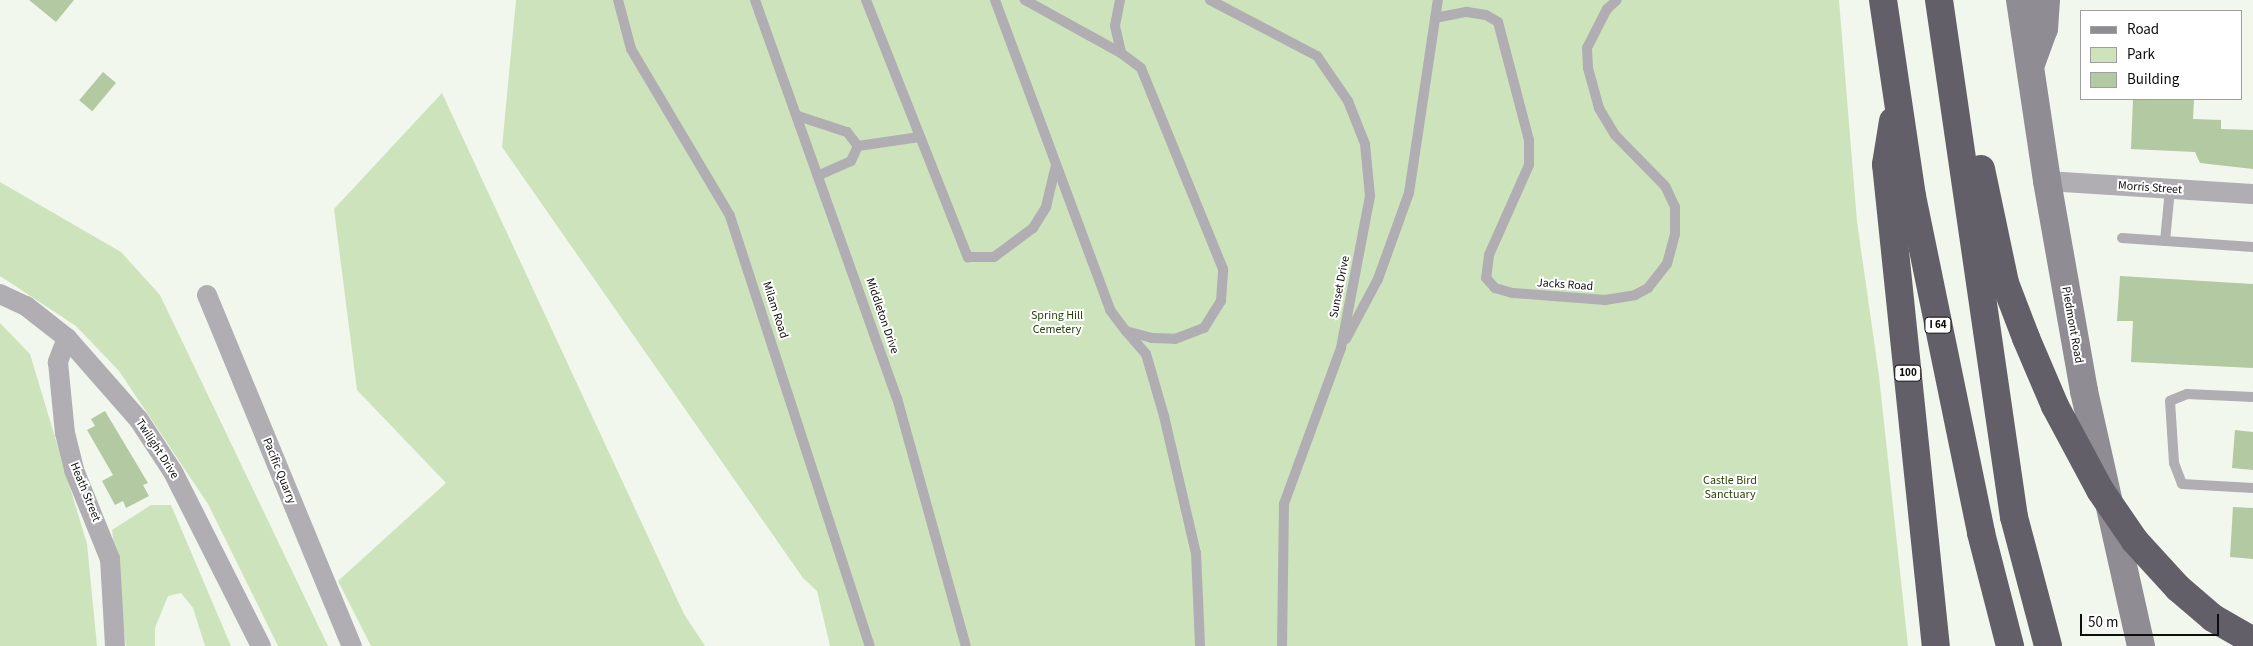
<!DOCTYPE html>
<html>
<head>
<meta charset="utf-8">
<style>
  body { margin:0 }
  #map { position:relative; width:2253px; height:646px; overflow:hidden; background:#f1f7ed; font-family:"Source Sans 3",sans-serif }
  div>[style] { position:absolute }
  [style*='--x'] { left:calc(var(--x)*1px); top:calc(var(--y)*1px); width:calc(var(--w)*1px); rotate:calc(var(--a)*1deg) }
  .green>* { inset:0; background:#cde3bc }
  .building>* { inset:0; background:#b3c9a1; transform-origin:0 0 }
  .lane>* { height:10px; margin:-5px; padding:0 5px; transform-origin:5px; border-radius:5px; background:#b0aeb3 }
  .street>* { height:20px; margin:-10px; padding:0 10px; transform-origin:10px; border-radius:10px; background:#b0aeb3 }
  .secondary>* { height:28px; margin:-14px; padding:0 14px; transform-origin:14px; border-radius:14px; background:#8f8c93 }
  .highway>* { height:28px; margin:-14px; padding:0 14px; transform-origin:14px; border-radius:14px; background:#635f69 }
  .highway-bridge>* { height:28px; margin:-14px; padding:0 14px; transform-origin:14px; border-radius:14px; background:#635f69 }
  span { translate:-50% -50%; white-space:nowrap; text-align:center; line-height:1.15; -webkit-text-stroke:4px #fff; paint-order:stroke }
  .shield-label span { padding:1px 4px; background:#fff; border:1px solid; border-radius:4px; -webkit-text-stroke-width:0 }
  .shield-label { font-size:11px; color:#0d0f0c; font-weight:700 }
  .street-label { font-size:12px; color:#0d0f0c }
  .park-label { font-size:12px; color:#284407 }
  .legend { position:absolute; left:2080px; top:10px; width:162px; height:90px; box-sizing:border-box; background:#fff; border:1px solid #9e9f9e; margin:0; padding:6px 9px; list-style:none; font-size:15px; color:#0d0f0c }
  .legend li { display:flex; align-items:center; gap:10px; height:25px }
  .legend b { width:25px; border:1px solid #9e9f9e }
  .scale { position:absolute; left:2080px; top:614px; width:139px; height:22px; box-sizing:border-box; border:2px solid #0d0f0c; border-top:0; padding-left:6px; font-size:15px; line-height:18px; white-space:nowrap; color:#0d0f0c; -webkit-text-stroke:4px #fff; paint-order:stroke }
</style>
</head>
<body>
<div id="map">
  <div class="green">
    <i style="clip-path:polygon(516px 0,1839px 0,1857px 222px,1879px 376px,1908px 646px,830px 646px,817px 591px,803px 578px,502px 147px)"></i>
    <i style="clip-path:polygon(442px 93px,684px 614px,705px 646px,371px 646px,338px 581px,446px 483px,357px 390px,334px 209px)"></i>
    <i style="clip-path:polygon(0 182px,121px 252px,160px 295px,328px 646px,278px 646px,208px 504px,119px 371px,76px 326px,0 276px)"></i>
    <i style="clip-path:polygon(0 323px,30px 354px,87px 544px,97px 646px,0 646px)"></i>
    <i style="clip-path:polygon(151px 505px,171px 505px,231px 646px,205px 646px,193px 608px,181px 593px,168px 596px,155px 628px,155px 646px,126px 646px,112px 530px)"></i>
  </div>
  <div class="building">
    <i style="clip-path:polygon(29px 0,74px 0,56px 22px)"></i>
    <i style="left:103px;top:72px;width:17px;height:37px;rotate:40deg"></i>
    <i style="clip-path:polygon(2133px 99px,2194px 99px,2193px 119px,2221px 120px,2221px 129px,2253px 130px,2253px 169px,2200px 163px,2195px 152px,2131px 149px)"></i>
    <i style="clip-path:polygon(2120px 276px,2253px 284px,2253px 368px,2131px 362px,2133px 321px,2117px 321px)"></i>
    <i style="clip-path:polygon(105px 411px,148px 483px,143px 485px,149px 496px,126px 508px,123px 501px,115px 505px,102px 481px,113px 475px,87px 430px,95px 426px,91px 419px)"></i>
    <i style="clip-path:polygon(2235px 430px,2253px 432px,2253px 470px,2232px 468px)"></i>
    <i style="clip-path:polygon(2233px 507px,2253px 508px,2253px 559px,2230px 557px)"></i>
  </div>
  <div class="lane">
    <i style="--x:618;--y:0;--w:51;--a:75.1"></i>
    <i style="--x:631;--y:49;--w:194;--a:59.3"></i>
    <i style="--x:730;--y:216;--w:452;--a:72"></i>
    <i style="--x:755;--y:0;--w:423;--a:70.4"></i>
    <i style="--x:897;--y:398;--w:257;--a:74.5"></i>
    <i style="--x:866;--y:0;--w:277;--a:68.4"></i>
    <i style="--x:968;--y:257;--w:26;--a:0"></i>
    <i style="--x:994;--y:257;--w:49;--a:-36.6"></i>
    <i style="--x:1033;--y:228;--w:25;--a:-58"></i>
    <i style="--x:1046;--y:207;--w:43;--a:-76.6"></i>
    <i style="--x:995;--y:0;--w:331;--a:69.6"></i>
    <i style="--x:1110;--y:310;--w:26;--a:53"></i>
    <i style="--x:1126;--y:331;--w:27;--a:15"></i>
    <i style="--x:1152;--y:338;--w:23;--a:2"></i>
    <i style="--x:1175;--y:339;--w:31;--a:-21"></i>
    <i style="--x:1204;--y:328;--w:32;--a:-58"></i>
    <i style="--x:1221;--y:301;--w:32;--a:-86"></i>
    <i style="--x:1223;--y:269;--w:217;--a:-112.2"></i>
    <i style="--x:1141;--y:68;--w:25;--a:-143"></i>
    <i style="--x:1121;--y:53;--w:110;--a:-151.1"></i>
    <i style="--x:1120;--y:0;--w:26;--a:101"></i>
    <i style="--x:1115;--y:26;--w:28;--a:77"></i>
    <i style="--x:1210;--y:0;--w:121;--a:27.6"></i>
    <i style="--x:1317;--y:56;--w:55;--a:55.4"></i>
    <i style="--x:1348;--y:101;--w:46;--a:68.4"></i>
    <i style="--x:1365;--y:144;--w:52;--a:84.5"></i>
    <i style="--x:1370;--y:196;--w:155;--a:100.8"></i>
    <i style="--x:1341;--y:348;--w:166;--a:110.1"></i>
    <i style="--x:1284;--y:504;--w:142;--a:90.8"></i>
    <i style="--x:1435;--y:18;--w:33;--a:-11"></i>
    <i style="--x:1467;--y:12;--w:19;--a:9"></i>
    <i style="--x:1486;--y:15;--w:14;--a:30"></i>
    <i style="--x:1498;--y:22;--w:122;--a:75.3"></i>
    <i style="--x:1529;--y:140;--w:25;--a:90"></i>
    <i style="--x:1529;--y:165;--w:98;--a:114"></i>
    <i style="--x:1489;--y:255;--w:23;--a:97"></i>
    <i style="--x:1486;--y:278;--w:13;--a:48"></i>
    <i style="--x:1495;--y:288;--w:19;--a:16"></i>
    <i style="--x:1513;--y:293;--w:92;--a:4.4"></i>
    <i style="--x:1605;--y:300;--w:30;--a:-9"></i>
    <i style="--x:1635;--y:295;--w:15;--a:-28"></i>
    <i style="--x:1648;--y:288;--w:31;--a:-52"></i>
    <i style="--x:1667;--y:264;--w:31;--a:-75"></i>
    <i style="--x:1675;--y:234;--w:27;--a:-90"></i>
    <i style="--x:1675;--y:207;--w:23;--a:-115"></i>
    <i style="--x:1665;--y:186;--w:71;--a:-134.4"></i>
    <i style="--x:1615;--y:135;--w:31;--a:-121"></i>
    <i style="--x:1599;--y:108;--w:41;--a:-105.4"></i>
    <i style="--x:1588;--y:68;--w:20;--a:-93"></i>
    <i style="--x:1587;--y:48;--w:44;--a:-62.9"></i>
    <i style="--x:1607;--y:9;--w:13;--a:-42"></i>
    <i style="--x:798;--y:116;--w:52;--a:18.1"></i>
    <i style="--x:847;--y:132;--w:18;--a:52"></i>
    <i style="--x:858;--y:146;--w:17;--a:115"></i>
    <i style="--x:851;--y:161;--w:35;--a:156"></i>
    <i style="--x:858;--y:146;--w:62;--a:-8.4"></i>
    <i style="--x:2122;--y:238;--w:131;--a:3.9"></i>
    <i style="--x:2165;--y:241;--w:52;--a:-84.5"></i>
    <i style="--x:1126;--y:331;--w:30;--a:49"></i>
    <i style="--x:1146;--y:354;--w:65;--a:73.8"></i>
    <i style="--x:1164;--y:416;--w:141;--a:76.9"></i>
    <i style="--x:1196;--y:553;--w:93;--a:87.5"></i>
    <i style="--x:1346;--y:339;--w:68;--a:-61.9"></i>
    <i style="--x:1378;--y:279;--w:91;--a:-70.2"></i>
    <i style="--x:1409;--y:193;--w:195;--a:-81.5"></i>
    <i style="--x:2253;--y:397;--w:66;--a:-177.4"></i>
    <i style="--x:2187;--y:394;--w:18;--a:158"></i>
    <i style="--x:2170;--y:401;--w:62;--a:86.3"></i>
    <i style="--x:2174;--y:463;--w:22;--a:69"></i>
    <i style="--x:2182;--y:484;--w:71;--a:3.2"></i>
  </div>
  <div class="street">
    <i style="--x:2047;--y:181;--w:206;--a:3.6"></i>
    <i style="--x:0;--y:294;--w:29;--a:25"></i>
    <i style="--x:26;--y:306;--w:52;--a:38"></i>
    <i style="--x:67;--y:338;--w:109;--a:48.7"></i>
    <i style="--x:139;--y:420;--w:62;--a:56.8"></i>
    <i style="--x:173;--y:472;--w:195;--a:63.2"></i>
    <i style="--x:207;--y:295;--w:380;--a:67.6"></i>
    <i style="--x:67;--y:338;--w:26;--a:111"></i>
    <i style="--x:58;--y:362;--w:71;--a:84.4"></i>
    <i style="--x:65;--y:433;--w:38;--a:76"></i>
    <i style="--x:74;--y:470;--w:96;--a:68"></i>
    <i style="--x:110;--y:559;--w:87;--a:86.7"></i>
  </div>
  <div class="secondary">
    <i style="--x:2020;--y:0;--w:183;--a:81.5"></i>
    <i style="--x:2047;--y:181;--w:213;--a:80"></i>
    <i style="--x:2084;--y:391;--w:261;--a:77.4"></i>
    <i style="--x:2031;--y:64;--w:37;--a:-70"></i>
    <i style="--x:2044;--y:29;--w:29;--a:-86"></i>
  </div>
  <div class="highway">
    <i style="--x:1883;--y:0;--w:198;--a:81.6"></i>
    <i style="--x:1912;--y:196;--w:344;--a:78.4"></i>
    <i style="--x:1981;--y:533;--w:117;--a:75.6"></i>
    <i style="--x:1939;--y:0;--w:522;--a:81.75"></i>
    <i style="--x:2014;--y:517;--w:133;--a:75.2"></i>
    <i style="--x:1893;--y:121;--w:44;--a:99.2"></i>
    <i style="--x:1886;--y:164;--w:485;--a:84.1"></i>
    <i style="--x:1981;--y:169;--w:116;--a:78.1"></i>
    <i style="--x:2005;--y:283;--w:59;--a:69.1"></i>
  </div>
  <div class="highway-bridge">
    <i style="--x:2026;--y:338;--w:74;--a:66.9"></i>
    <i style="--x:2055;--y:406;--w:95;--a:61.8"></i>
    <i style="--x:2100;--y:490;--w:62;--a:55.5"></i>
    <i style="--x:2135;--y:541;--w:64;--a:47.5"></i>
    <i style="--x:2178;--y:588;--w:46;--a:40.6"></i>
    <i style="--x:2213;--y:618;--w:46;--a:29.9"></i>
  </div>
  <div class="shield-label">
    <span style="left:1938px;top:325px">I 64</span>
    <span style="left:1908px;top:373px">100</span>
  </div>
  <div class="street-label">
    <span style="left:2150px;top:188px;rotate:4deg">Morris Street</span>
    <span style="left:1565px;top:285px;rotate:4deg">Jacks Road</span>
    <span style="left:1340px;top:287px;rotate:-79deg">Sunset Drive</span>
    <span style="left:775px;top:310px;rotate:72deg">Milam Road</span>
    <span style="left:882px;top:316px;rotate:71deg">Middleton Drive</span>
    <span style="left:2072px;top:325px;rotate:80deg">Piedmont Road</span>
    <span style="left:157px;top:449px;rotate:57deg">Twilight Drive</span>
    <span style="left:279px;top:471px;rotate:68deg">Pacific Quarry</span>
    <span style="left:85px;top:492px;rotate:68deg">Heath Street</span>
  </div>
  <div class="park-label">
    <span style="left:1057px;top:323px">Spring Hill<br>Cemetery</span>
    <span style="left:1730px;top:488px">Castle Bird<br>Sanctuary</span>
  </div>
  <ul class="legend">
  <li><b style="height:6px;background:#8f8c93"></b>Road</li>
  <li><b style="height:14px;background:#cde3bc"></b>Park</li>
  <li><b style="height:14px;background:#b3c9a1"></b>Building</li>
  </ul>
  <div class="scale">50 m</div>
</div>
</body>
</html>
